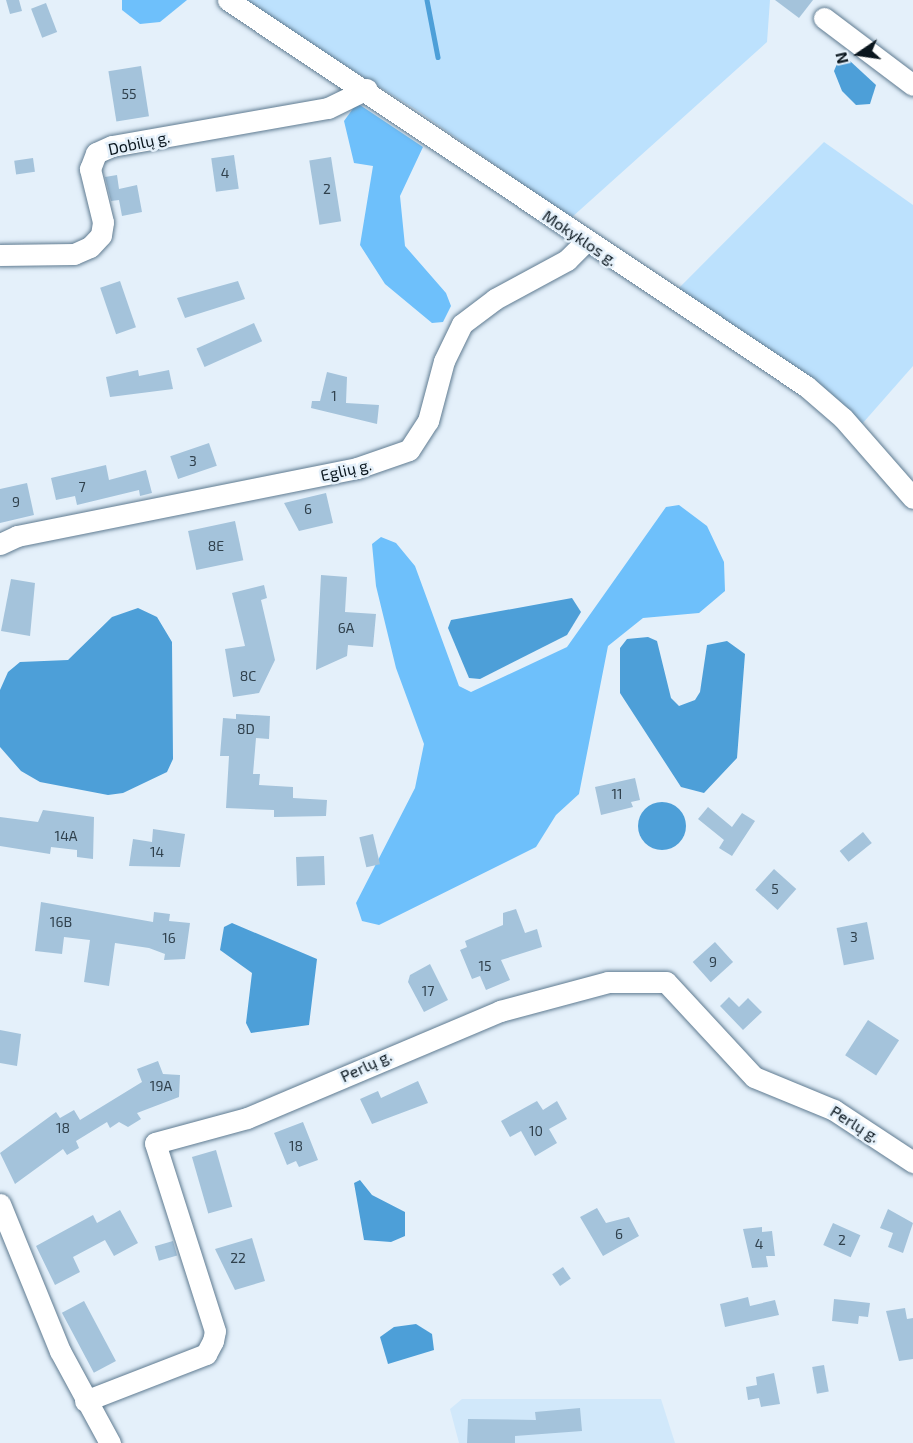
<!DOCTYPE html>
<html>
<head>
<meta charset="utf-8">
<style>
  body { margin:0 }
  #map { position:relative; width:913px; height:1443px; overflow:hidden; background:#e4f0fa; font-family:"Exo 2",sans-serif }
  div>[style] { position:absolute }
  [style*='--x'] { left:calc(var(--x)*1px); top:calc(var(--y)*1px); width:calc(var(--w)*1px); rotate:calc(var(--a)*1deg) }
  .built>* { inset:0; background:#d1e8fa }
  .green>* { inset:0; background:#bce1fd }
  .forest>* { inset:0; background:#6ec0fb }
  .water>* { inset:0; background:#4d9fd8 }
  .round { border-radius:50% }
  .stream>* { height:4.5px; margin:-2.25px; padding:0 2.25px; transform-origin:2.25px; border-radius:2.25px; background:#4d9fd8 }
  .building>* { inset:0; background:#a4c3db; transform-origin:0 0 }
  .roads { filter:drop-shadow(0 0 2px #5f7b91) drop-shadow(0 0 2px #5f7b91) }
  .minor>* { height:21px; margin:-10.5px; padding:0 10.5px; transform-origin:10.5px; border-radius:10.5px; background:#fff }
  span { translate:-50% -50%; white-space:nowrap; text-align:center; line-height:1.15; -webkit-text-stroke:5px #e4f0fa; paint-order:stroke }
  .number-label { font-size:14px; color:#30414d }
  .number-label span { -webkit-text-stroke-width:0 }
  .street-label { font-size:16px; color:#0a161e }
  .north { position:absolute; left:829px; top:24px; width:60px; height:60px; -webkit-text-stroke:4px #e4f0fa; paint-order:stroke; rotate:257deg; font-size:16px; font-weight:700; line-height:24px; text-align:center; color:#0a161e }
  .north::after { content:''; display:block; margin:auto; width:21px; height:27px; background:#0a161e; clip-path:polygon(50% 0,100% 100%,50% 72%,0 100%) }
</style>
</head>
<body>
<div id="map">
  <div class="built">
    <i style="clip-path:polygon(462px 1399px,661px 1399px,675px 1443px,459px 1443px,450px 1409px)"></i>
  </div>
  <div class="green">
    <i style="clip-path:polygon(241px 0,770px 0,767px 42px,571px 218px,418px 111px)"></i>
    <i style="clip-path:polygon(824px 142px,913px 205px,913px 366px,862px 424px,676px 291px)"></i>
  </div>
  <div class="forest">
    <i style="clip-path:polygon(122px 0,187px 0,160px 22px,140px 24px,122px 10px)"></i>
    <i style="clip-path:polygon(357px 103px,423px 147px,400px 196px,405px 246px,446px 293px,451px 306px,443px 322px,432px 323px,385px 284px,360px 245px,373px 166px,354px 163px,344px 121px)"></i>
    <i style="clip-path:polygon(679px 505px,707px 526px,724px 562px,725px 591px,699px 613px,643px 618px,608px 646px,579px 794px,556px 815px,536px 847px,379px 925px,362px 921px,356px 903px,415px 788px,424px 744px,396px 668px,376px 586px,372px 544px,381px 537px,396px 543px,415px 566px,459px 686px,471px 692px,567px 647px,666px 507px)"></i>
  </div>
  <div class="water">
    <i style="clip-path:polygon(839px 59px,850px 61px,876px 85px,870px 104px,856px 105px,842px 91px,834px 71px)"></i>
    <i style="clip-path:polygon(572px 598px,581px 612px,567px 635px,480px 679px,469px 678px,448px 628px,451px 620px)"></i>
    <i style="clip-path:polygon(138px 608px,157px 617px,172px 642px,173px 759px,167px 772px,123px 793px,108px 795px,40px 782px,21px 771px,0 747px,0 690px,8px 672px,20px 662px,68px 660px,112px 617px)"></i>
    <i style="clip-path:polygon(648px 637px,657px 641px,671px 698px,679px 706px,695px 700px,700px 692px,707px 645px,727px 641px,745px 654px,737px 758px,704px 793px,681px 787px,620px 693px,620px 648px,627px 639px)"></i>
    <i class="round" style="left:638px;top:802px;width:48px;height:48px"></i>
    <i style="clip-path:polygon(232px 923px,317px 959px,309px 1025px,251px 1033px,246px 1023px,252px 973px,220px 950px,224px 927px)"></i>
    <i style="clip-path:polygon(360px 1180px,372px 1195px,405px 1212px,405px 1236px,391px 1242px,364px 1240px,354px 1183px)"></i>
    <i style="clip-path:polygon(416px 1324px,432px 1334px,434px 1350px,388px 1364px,380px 1337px,394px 1327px)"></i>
  </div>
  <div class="stream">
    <i style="--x:427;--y:0;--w:58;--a:79.1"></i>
  </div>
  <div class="building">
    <i style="clip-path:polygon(6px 0,19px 0,22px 11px,10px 14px)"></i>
    <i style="clip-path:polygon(775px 0,813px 0,799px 18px)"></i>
    <i style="left:46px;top:3px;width:31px;height:16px;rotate:69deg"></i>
    <i style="left:141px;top:66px;width:51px;height:33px;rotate:81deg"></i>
    <i style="left:234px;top:155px;width:34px;height:23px;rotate:82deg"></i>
    <i style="left:331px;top:157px;width:65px;height:22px;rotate:81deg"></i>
    <i style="left:33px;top:158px;width:14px;height:19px;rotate:82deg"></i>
    <i style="clip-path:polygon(117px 175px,119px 189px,137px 185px,142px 212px,122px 216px,119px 200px,111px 201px,105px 177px)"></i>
    <i style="left:120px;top:281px;width:49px;height:21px;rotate:71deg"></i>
    <i style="clip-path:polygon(238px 281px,245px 299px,185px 318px,177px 298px)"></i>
    <i style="left:254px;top:323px;width:20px;height:63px;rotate:66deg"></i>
    <i style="clip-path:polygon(138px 370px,139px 376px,169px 370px,173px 389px,110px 397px,106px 377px)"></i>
    <i style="clip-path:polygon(327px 372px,347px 377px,346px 403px,379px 405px,377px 424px,311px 408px,312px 401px,320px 401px)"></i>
    <i style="left:209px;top:443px;width:24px;height:41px;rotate:71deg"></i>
    <i style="clip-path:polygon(106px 465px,109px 480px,146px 470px,152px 493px,140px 496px,139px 490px,77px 505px,75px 496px,56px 500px,51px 478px)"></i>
    <i style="clip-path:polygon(27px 483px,34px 515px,0 523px,0 489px)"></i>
    <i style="clip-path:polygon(326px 493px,333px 523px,299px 531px,284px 503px)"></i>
    <i style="left:235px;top:521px;width:40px;height:48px;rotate:78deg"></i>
    <i style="clip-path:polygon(321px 575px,347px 577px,345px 612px,376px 614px,373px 647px,348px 645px,347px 656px,316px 670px)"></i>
    <i style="clip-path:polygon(11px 579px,35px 583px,30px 636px,1px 631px)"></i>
    <i style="clip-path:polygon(264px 585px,267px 598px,261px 600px,275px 660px,259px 693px,233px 697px,225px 649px,245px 646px,232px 593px)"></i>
    <i style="clip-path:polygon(236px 714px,270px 716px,269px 739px,256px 738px,253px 774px,260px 774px,259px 785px,293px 787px,293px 798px,327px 800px,326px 816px,274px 817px,274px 810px,226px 808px,229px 756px,220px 756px,223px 718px,236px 719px)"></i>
    <i style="clip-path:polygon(635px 778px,640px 800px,631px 802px,633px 807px,601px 815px,595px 787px)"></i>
    <i style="clip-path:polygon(708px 807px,732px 827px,742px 813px,755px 821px,732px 856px,719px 848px,724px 840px,698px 819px)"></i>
    <i style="clip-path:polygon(43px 810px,94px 817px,93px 859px,77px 857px,77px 850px,51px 847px,50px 854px,0 846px,0 817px,38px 822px)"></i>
    <i style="clip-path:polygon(153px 829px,185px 834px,180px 867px,129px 866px,133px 839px,152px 842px)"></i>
    <i style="left:863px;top:832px;width:14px;height:30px;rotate:51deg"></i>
    <i style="left:373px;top:834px;width:31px;height:14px;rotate:77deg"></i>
    <i style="left:324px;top:856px;width:29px;height:28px;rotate:88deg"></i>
    <i style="left:774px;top:869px;width:30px;height:28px;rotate:42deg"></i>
    <i style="clip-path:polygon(41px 902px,153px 922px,154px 912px,170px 914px,169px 921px,190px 923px,185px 959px,164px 960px,165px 954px,149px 948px,115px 943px,109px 986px,84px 982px,90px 940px,64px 937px,62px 954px,35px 951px)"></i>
    <i style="clip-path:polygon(516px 909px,525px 933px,537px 929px,542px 947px,501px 960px,510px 980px,486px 990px,480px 976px,472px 979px,460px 950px,467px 947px,465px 941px,503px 925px,503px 913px)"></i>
    <i style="left:867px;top:922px;width:38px;height:31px;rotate:79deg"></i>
    <i style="left:715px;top:942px;width:27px;height:30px;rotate:48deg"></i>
    <i style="clip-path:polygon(430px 964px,448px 1000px,424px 1012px,408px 982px,410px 975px)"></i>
    <i style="clip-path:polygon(729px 997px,739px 1007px,748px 998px,762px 1012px,743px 1030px,720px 1006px)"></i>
    <i style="left:868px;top:1020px;width:37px;height:42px;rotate:33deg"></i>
    <i style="clip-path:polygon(0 1030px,21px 1034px,17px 1066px,0 1063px)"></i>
    <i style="clip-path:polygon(158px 1061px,163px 1074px,180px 1075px,179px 1097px,137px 1113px,141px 1119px,128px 1127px,119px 1122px,110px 1128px,107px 1122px,76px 1141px,79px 1148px,67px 1155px,63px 1149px,15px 1184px,0 1153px,56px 1112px,60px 1118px,74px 1110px,80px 1120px,142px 1082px,137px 1069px)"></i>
    <i style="clip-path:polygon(418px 1081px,428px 1103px,372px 1124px,360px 1099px,378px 1091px,381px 1098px)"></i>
    <i style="clip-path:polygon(537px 1101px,543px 1110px,557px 1101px,567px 1119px,549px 1129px,557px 1143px,535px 1156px,521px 1131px,510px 1137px,501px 1121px)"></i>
    <i style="clip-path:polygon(303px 1122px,318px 1160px,299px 1167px,296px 1161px,287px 1165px,274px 1133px)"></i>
    <i style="left:216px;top:1150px;width:59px;height:25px;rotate:74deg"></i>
    <i style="clip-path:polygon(597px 1208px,606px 1223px,629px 1217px,639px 1236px,603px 1256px,580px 1217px)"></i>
    <i style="clip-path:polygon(888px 1209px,913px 1223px,903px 1253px,888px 1247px,893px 1233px,880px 1228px)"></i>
    <i style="clip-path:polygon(120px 1210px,138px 1243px,114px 1256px,105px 1240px,73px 1257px,80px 1272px,55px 1285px,36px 1246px,93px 1215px,97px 1223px)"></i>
    <i style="left:833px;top:1223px;width:30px;height:24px;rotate:24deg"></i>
    <i style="clip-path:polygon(762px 1227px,762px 1232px,772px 1231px,775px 1256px,766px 1256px,768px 1267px,752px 1268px,743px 1229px)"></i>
    <i style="clip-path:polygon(252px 1238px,265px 1281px,235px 1290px,215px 1249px)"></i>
    <i style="left:173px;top:1241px;width:15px;height:19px;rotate:74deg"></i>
    <i style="left:563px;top:1267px;width:14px;height:13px;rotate:56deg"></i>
    <i style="clip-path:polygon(748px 1297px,750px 1306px,775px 1300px,779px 1315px,725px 1327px,720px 1304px)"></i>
    <i style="clip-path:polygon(834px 1299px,870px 1303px,868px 1317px,859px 1316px,858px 1324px,832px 1321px)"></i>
    <i style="left:84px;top:1301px;width:68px;height:25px;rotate:62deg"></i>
    <i style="clip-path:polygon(905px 1308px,907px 1319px,913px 1318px,913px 1359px,899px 1361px,886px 1311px)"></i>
    <i style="left:824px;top:1365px;width:27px;height:12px;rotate:80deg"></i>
    <i style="clip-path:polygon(774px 1373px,780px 1404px,761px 1407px,759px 1398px,748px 1400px,746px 1387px,757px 1385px,756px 1377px)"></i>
    <i style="clip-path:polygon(580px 1408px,582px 1431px,515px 1436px,515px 1443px,467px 1443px,468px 1419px,536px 1420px,535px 1412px)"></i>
  </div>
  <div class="roads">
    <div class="minor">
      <i style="--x:228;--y:0;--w:695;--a:33.74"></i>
      <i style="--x:806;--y:386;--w:49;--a:40.9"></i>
      <i style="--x:843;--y:418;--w:106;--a:48.8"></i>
      <i style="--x:824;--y:18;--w:111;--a:37"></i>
      <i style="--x:0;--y:255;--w:74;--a:-0.8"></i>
      <i style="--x:74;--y:254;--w:17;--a:-24"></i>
      <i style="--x:90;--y:247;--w:16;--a:-47"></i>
      <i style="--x:101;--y:235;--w:13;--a:-81"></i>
      <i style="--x:103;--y:222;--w:55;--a:-103.8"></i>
      <i style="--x:90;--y:169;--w:17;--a:-69"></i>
      <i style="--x:96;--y:153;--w:17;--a:-24"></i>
      <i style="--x:112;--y:146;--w:219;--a:-10"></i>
      <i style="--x:328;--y:108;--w:43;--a:-26"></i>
      <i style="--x:0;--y:544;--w:19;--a:-25"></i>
      <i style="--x:17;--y:536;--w:347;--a:-11.3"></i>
      <i style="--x:357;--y:468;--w:55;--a:-19.1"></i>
      <i style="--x:409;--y:450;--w:35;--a:-57"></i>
      <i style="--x:428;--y:421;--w:62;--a:-75.1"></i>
      <i style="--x:444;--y:361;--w:41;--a:-64.1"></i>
      <i style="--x:462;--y:324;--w:41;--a:-37.1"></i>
      <i style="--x:495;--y:299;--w:82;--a:-28.4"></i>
      <i style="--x:567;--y:260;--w:25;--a:-45"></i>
      <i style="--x:0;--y:1204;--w:159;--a:67.8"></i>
      <i style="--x:60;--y:1351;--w:105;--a:61.5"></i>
      <i style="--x:85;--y:1401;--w:130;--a:-21.2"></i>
      <i style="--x:206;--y:1354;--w:15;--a:-62"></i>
      <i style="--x:213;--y:1341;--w:10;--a:-79"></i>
      <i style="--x:215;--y:1331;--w:197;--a:-107.7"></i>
      <i style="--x:155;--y:1143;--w:95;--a:-15.2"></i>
      <i style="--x:247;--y:1118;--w:275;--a:-22.9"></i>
      <i style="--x:500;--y:1011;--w:112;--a:-15"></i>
      <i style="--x:608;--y:982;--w:58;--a:0"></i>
      <i style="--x:666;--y:982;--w:129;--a:47.2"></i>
      <i style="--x:754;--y:1077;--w:87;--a:22.4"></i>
      <i style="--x:834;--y:1110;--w:95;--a:33.4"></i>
    </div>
  </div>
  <div class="number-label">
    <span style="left:129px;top:94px">55</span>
    <span style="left:225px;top:173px">4</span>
    <span style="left:327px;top:189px">2</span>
    <span style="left:334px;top:396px">1</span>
    <span style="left:193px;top:461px">3</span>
    <span style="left:82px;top:487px">7</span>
    <span style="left:16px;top:502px">9</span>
    <span style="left:308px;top:509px">6</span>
    <span style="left:216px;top:546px">8E</span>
    <span style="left:346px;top:628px">6A</span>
    <span style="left:248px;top:676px">8C</span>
    <span style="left:246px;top:729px">8D</span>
    <span style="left:617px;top:794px">11</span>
    <span style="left:66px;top:836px">14A</span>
    <span style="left:157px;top:852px">14</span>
    <span style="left:775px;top:889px">5</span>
    <span style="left:61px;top:922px">16B</span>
    <span style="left:854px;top:937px">3</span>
    <span style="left:169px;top:938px">16</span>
    <span style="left:713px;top:962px">9</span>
    <span style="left:485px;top:966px">15</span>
    <span style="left:428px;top:991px">17</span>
    <span style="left:161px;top:1086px">19A</span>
    <span style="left:63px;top:1128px">18</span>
    <span style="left:536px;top:1131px">10</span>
    <span style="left:296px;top:1146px">18</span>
    <span style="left:619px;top:1234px">6</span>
    <span style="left:842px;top:1240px">2</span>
    <span style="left:759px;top:1244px">4</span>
    <span style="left:238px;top:1258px">22</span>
  </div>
  <div class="street-label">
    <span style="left:139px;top:143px;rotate:-12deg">Dobilų g.</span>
    <span style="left:580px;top:238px;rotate:34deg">Mokyklos g.</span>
    <span style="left:346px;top:470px;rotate:-13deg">Eglių g.</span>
    <span style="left:366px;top:1066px;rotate:-25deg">Perlų g.</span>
    <span style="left:855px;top:1124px;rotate:32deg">Perlų g.</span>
  </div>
  <div class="north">N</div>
</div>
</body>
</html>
